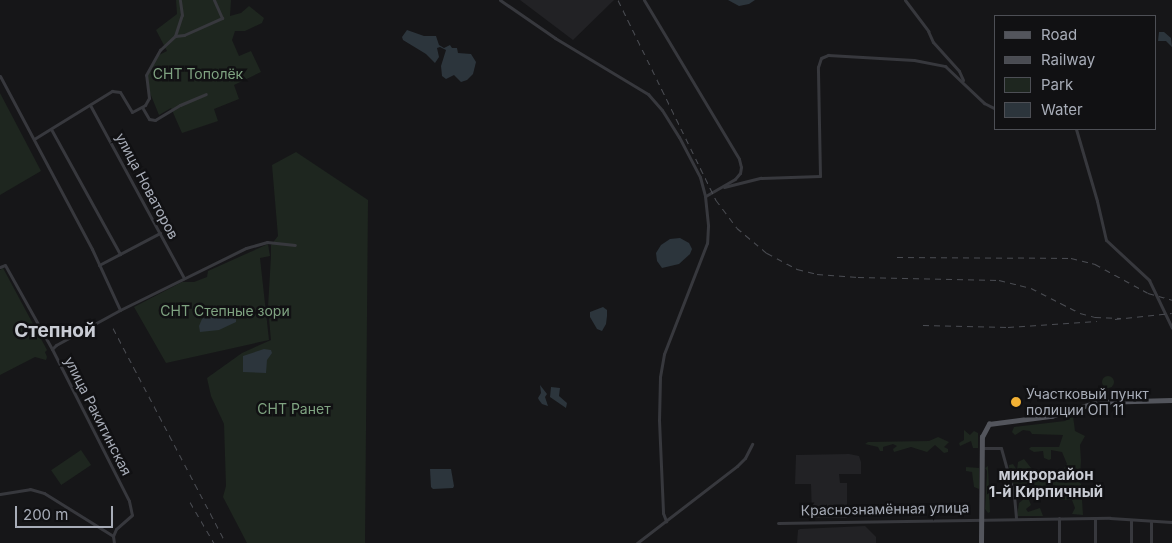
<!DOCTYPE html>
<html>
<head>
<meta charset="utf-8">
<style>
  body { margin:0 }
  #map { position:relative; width:1172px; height:543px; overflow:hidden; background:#161618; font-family:Inter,sans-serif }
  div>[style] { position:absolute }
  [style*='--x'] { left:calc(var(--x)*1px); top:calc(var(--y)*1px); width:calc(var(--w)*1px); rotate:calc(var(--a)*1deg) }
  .built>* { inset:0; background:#222225 }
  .green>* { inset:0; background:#1e261f; transform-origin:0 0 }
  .round { border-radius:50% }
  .water>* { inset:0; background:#2c353c }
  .minor>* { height:3px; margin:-1.5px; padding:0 1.5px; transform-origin:1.5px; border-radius:1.5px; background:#37383d }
  .major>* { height:4.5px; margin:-2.25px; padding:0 2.25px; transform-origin:2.25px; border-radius:2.25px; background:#53555c }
  .rail>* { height:1px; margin-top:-0.5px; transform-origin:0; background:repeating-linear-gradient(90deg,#4a4c52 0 6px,transparent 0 11px) }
  .dots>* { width:14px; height:14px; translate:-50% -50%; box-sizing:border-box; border:2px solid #111113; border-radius:50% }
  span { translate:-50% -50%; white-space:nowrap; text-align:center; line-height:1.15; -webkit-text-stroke:5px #111113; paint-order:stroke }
  .park-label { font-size:14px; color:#7fa381 }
  .street-label { font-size:14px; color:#a8adb8 }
  .poi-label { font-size:14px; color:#a8adb8 }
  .left { translate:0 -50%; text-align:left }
  .neighbourhood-label { font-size:15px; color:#c9ccd4; font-weight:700 }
  .district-label { font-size:19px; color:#c9ccd4; font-weight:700 }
  .legend { position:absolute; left:994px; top:15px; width:162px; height:115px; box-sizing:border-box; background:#111113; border:1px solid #4d4f55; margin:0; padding:6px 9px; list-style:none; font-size:15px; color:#a8adb8 }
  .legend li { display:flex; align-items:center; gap:10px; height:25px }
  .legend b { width:25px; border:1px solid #4d4f55 }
  .scale { position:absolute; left:15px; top:506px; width:98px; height:22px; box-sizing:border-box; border:2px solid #a8adb8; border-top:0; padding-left:6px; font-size:15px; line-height:18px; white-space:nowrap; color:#a8adb8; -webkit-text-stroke:4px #111113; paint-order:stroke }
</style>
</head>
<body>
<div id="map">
  <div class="built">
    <i style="clip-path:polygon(520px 0,614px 0,573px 40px)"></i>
    <i style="clip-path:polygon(849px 454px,859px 456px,861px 462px,861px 474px,839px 474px,840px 483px,847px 483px,847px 518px,812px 518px,811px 484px,795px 484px,796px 455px)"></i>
    <i style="clip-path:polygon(865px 526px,876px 537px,876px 543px,797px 543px,798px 530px,800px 529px)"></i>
  </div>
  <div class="green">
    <i style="clip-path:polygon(176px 0,231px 0,230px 16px,241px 13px,249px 6px,264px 18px,262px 23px,245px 31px,235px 31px,232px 40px,239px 56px,251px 51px,261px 72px,234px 85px,239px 99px,214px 109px,218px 121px,182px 133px,171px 108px,159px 115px,150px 93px,147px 75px,157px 56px,167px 51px,156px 30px,177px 14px)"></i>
    <i style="clip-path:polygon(0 93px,41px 171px,0 195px)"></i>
    <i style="clip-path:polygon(296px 152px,368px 200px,365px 543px,247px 543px,223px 497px,226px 486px,224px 424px,211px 396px,207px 378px,242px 353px,271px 340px,268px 307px,271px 256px,271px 245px,278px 236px,272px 165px)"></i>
    <i style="clip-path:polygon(268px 244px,270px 256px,260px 258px,269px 340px,166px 363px,134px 307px,182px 282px,194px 282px,207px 277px,208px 271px)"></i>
    <i style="clip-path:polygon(3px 268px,47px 350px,45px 352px,47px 357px,46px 360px,35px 357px,0 375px,0 270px)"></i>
    <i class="round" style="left:1102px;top:376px;width:12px;height:12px"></i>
    <i style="clip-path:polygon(1073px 416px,1075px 431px,1085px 436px,1080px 445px,1081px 461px,1080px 474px,1077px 479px,1081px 484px,1083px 515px,1072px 514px,1075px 508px,1072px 500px,1062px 500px,1049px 493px,1043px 497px,1029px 500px,1031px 505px,1026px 509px,1028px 512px,1040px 508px,1043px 516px,1017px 516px,1019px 503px,1026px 497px,1013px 484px,1009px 472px,1009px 465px,1013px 464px,1017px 470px,1018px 462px,1024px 459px,1035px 473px,1040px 474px,1047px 471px,1062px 471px,1067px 464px,1062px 452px,1051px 450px,1051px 459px,1049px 460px,1044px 458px,1043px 451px,1034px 452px,1029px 449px,1031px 447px,1059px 447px,1063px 435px,1032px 434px,1030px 431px,1023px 430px,1015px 435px,1012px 432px,1014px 427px,1065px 421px)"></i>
    <i style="clip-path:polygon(964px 430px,970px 435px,974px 431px,978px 433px,978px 448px,973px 448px,971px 441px,960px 446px,959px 443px,964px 440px)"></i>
    <i style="clip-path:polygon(938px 437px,949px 442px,944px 447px,948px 449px,948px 452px,944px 453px,935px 445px,927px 452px,911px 447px,894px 452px,893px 449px,897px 446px,893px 444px,883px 447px,883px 451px,880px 451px,878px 447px,865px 444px,868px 442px,929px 441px)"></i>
    <i style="left:81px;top:450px;width:18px;height:36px;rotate:56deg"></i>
    <i style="clip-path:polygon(988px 466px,990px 512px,988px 513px,985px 509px,987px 471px,985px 468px)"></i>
    <i style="clip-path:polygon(966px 467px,979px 468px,979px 489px,974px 487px,972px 472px,966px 471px)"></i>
  </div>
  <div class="water">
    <i style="clip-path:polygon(728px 0,755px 0,749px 4px,739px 6px)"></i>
    <i style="clip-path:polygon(407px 30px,424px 36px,436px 36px,439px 45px,444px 48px,450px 45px,452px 48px,457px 48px,458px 53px,471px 54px,476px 62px,473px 74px,467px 80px,461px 82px,454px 75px,446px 79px,442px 76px,441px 66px,446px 50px,440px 47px,437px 48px,439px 57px,435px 63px,426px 54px,403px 40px,402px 37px)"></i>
    <i style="clip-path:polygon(1159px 32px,1164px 32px,1171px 38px,1172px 47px,1166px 41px,1158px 41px)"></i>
    <i style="clip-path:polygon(680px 238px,689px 243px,692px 249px,690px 254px,679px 264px,662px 268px,657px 261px,656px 253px,661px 245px,670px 239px)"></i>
    <i style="clip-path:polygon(603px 307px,607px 310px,607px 316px,606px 324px,602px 331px,597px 329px,590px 317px,590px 312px)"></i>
    <i style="clip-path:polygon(224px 309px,236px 313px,236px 322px,219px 330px,200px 332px,199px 326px,202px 319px,214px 312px)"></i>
    <i style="clip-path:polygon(264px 349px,271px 350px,272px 353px,267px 360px,266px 373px,243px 372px,243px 356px)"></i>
    <i style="clip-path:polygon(540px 385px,547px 394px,545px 397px,548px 406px,542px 404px,539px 400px,538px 398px,541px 393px)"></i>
    <i style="clip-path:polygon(551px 387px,560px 388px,559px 396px,567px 403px,566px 408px,550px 397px)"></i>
    <i style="clip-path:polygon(430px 469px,451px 469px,454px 486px,453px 488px,433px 489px,431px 487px)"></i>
  </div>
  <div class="minor">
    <i style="--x:500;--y:0;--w:67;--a:34.6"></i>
    <i style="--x:555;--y:38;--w:109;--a:31.1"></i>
    <i style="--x:648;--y:94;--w:21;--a:49"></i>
    <i style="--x:662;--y:110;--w:32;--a:58"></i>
    <i style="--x:679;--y:137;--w:45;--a:62.3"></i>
    <i style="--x:700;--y:177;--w:20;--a:75"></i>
    <i style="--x:644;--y:0;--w:185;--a:59.1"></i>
    <i style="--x:739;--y:159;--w:8;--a:76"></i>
    <i style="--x:741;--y:167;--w:6;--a:99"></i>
    <i style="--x:740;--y:173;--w:8;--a:130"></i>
    <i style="--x:735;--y:179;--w:34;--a:150"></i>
    <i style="--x:705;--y:196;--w:30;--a:84"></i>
    <i style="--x:708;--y:226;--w:17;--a:93"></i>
    <i style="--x:707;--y:243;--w:119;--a:111.2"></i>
    <i style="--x:664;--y:354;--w:23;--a:100"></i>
    <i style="--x:660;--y:377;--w:43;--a:91.3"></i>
    <i style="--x:659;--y:420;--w:93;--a:87.5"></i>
    <i style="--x:663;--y:513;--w:9;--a:69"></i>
    <i style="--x:905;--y:0;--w:39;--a:53"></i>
    <i style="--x:928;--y:31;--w:12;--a:66"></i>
    <i style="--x:933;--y:42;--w:39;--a:48"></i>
    <i style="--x:959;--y:71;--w:10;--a:66"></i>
    <i style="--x:175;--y:36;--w:9;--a:-6"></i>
    <i style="--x:184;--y:35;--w:42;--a:-24.1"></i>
    <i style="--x:222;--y:18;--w:20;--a:-114"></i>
    <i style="--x:0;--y:76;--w:196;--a:62"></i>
    <i style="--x:92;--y:249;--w:67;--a:65.3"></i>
    <i style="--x:90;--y:105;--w:197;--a:61.5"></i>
    <i style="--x:142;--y:107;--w:14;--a:60"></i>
    <i style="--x:149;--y:119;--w:6;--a:9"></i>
    <i style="--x:155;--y:120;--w:29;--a:-31"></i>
    <i style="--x:180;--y:105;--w:28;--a:-23"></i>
    <i style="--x:51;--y:129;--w:143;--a:61.1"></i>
    <i style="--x:1076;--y:129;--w:75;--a:73.7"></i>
    <i style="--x:1097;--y:201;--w:40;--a:77"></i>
    <i style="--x:1106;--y:240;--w:59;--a:42.9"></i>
    <i style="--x:1149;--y:280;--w:53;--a:64.4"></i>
    <i style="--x:34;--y:139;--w:92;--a:-31.6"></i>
    <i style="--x:112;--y:91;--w:8;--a:7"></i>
    <i style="--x:120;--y:92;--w:23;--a:59"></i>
    <i style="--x:132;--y:112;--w:15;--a:-28"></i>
    <i style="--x:145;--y:105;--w:8;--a:-60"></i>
    <i style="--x:149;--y:98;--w:23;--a:-97"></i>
    <i style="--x:146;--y:75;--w:29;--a:-61"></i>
    <i style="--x:160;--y:50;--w:21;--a:-43"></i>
    <i style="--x:175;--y:36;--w:22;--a:-72"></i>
    <i style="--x:182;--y:15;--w:15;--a:-98"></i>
    <i style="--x:724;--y:187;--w:38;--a:-14"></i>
    <i style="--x:761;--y:178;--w:59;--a:-1.9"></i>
    <i style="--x:820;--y:176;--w:109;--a:-91.1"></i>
    <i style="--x:818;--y:67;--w:9;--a:-72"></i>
    <i style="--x:821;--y:58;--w:8;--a:-23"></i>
    <i style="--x:828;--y:55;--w:86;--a:3.3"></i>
    <i style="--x:914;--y:60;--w:32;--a:11"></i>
    <i style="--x:945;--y:66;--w:54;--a:43.5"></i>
    <i style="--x:984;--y:103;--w:13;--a:27"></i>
    <i style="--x:99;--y:265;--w:69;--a:-27.7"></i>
    <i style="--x:0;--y:267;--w:5;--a:-22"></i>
    <i style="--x:5;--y:265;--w:96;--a:60.8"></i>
    <i style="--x:52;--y:349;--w:170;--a:63.1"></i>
    <i style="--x:129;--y:501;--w:14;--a:78"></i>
    <i style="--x:132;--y:515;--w:21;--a:139"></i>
    <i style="--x:116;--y:529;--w:8;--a:113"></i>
    <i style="--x:113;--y:536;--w:7;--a:82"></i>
    <i style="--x:52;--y:349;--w:6;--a:-45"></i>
    <i style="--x:56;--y:345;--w:73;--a:-28.7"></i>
    <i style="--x:120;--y:310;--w:140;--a:-26.2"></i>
    <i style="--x:246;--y:248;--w:22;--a:-16"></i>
    <i style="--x:267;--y:242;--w:28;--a:6"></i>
    <i style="--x:982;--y:448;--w:19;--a:0"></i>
    <i style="--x:1001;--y:448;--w:49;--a:74.5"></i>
    <i style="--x:1014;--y:495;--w:23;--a:85"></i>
    <i style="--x:0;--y:494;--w:30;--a:-9"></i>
    <i style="--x:30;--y:489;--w:15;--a:16"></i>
    <i style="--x:44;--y:493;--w:81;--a:31.9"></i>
    <i style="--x:1131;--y:520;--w:23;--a:90"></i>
    <i style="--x:778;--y:523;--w:332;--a:-0.9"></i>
    <i style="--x:1110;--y:518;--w:62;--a:3.7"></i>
    <i style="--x:637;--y:543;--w:126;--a:-37.6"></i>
    <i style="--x:737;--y:466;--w:11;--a:-45"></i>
    <i style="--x:745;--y:458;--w:16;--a:-63"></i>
    <i style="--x:1059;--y:543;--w:25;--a:-90"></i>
    <i style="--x:1095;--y:543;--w:25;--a:-90"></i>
    <i style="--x:1151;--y:543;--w:21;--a:-90"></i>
  </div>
  <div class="major">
    <i style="--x:981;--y:543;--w:106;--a:-89.5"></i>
    <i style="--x:982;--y:437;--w:15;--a:-62"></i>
    <i style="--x:989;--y:424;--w:63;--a:-7.4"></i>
    <i style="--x:1051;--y:416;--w:49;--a:-16.6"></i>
    <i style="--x:1098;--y:402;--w:74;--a:-1.5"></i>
  </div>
  <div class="rail">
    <i style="--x:618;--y:0;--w:223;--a:63.9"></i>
    <i style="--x:716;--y:200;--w:35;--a:53"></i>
    <i style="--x:737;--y:228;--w:39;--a:40"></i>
    <i style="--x:767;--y:253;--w:34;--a:28"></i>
    <i style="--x:797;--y:269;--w:21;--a:14"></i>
    <i style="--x:817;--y:274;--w:41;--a:4.2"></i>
    <i style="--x:858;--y:277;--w:141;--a:1.2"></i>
    <i style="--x:999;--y:280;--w:33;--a:14"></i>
    <i style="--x:1031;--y:288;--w:55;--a:27"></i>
    <i style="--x:1080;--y:313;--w:16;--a:15"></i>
    <i style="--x:1095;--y:317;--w:26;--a:2"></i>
    <i style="--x:897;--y:257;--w:174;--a:0.3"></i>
    <i style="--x:1071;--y:258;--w:25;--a:14"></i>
    <i style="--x:1095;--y:264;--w:60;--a:28.7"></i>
    <i style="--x:1148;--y:293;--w:25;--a:16"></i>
    <i style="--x:1115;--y:319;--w:57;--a:-6"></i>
    <i style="--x:923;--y:325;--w:85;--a:1.3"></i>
    <i style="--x:1008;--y:327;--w:89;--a:-3.9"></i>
    <i style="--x:113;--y:328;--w:243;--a:62.3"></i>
    <i style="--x:190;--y:502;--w:48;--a:59.7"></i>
  </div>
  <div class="dots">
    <i style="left:1016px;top:402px;background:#f2b134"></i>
  </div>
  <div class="park-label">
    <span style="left:198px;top:74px">СНТ Тополёк</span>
    <span style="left:225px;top:311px">СНТ Степные зори</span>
    <span style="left:294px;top:409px">СНТ Ранет</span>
  </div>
  <div class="street-label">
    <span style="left:147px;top:186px;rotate:62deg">улица Новаторов</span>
    <span style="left:98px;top:416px;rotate:63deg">улица Ракитинская</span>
    <span style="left:885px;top:509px;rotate:-1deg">Краснознамённая улица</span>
  </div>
  <div class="poi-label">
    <span class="left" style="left:1026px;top:402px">Участковый пункт<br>полиции ОП 11</span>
  </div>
  <div class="neighbourhood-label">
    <span style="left:1046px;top:483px">микрорайон<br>1-й Кирпичный</span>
  </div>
  <div class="district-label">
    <span style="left:55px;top:331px">Степной</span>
  </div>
  <ul class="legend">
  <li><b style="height:6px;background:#53555c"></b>Road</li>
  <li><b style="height:6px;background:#4a4c52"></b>Railway</li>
  <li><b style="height:14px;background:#1e261f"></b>Park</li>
  <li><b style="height:14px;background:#2c353c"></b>Water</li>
  </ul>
  <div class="scale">200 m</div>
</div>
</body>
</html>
